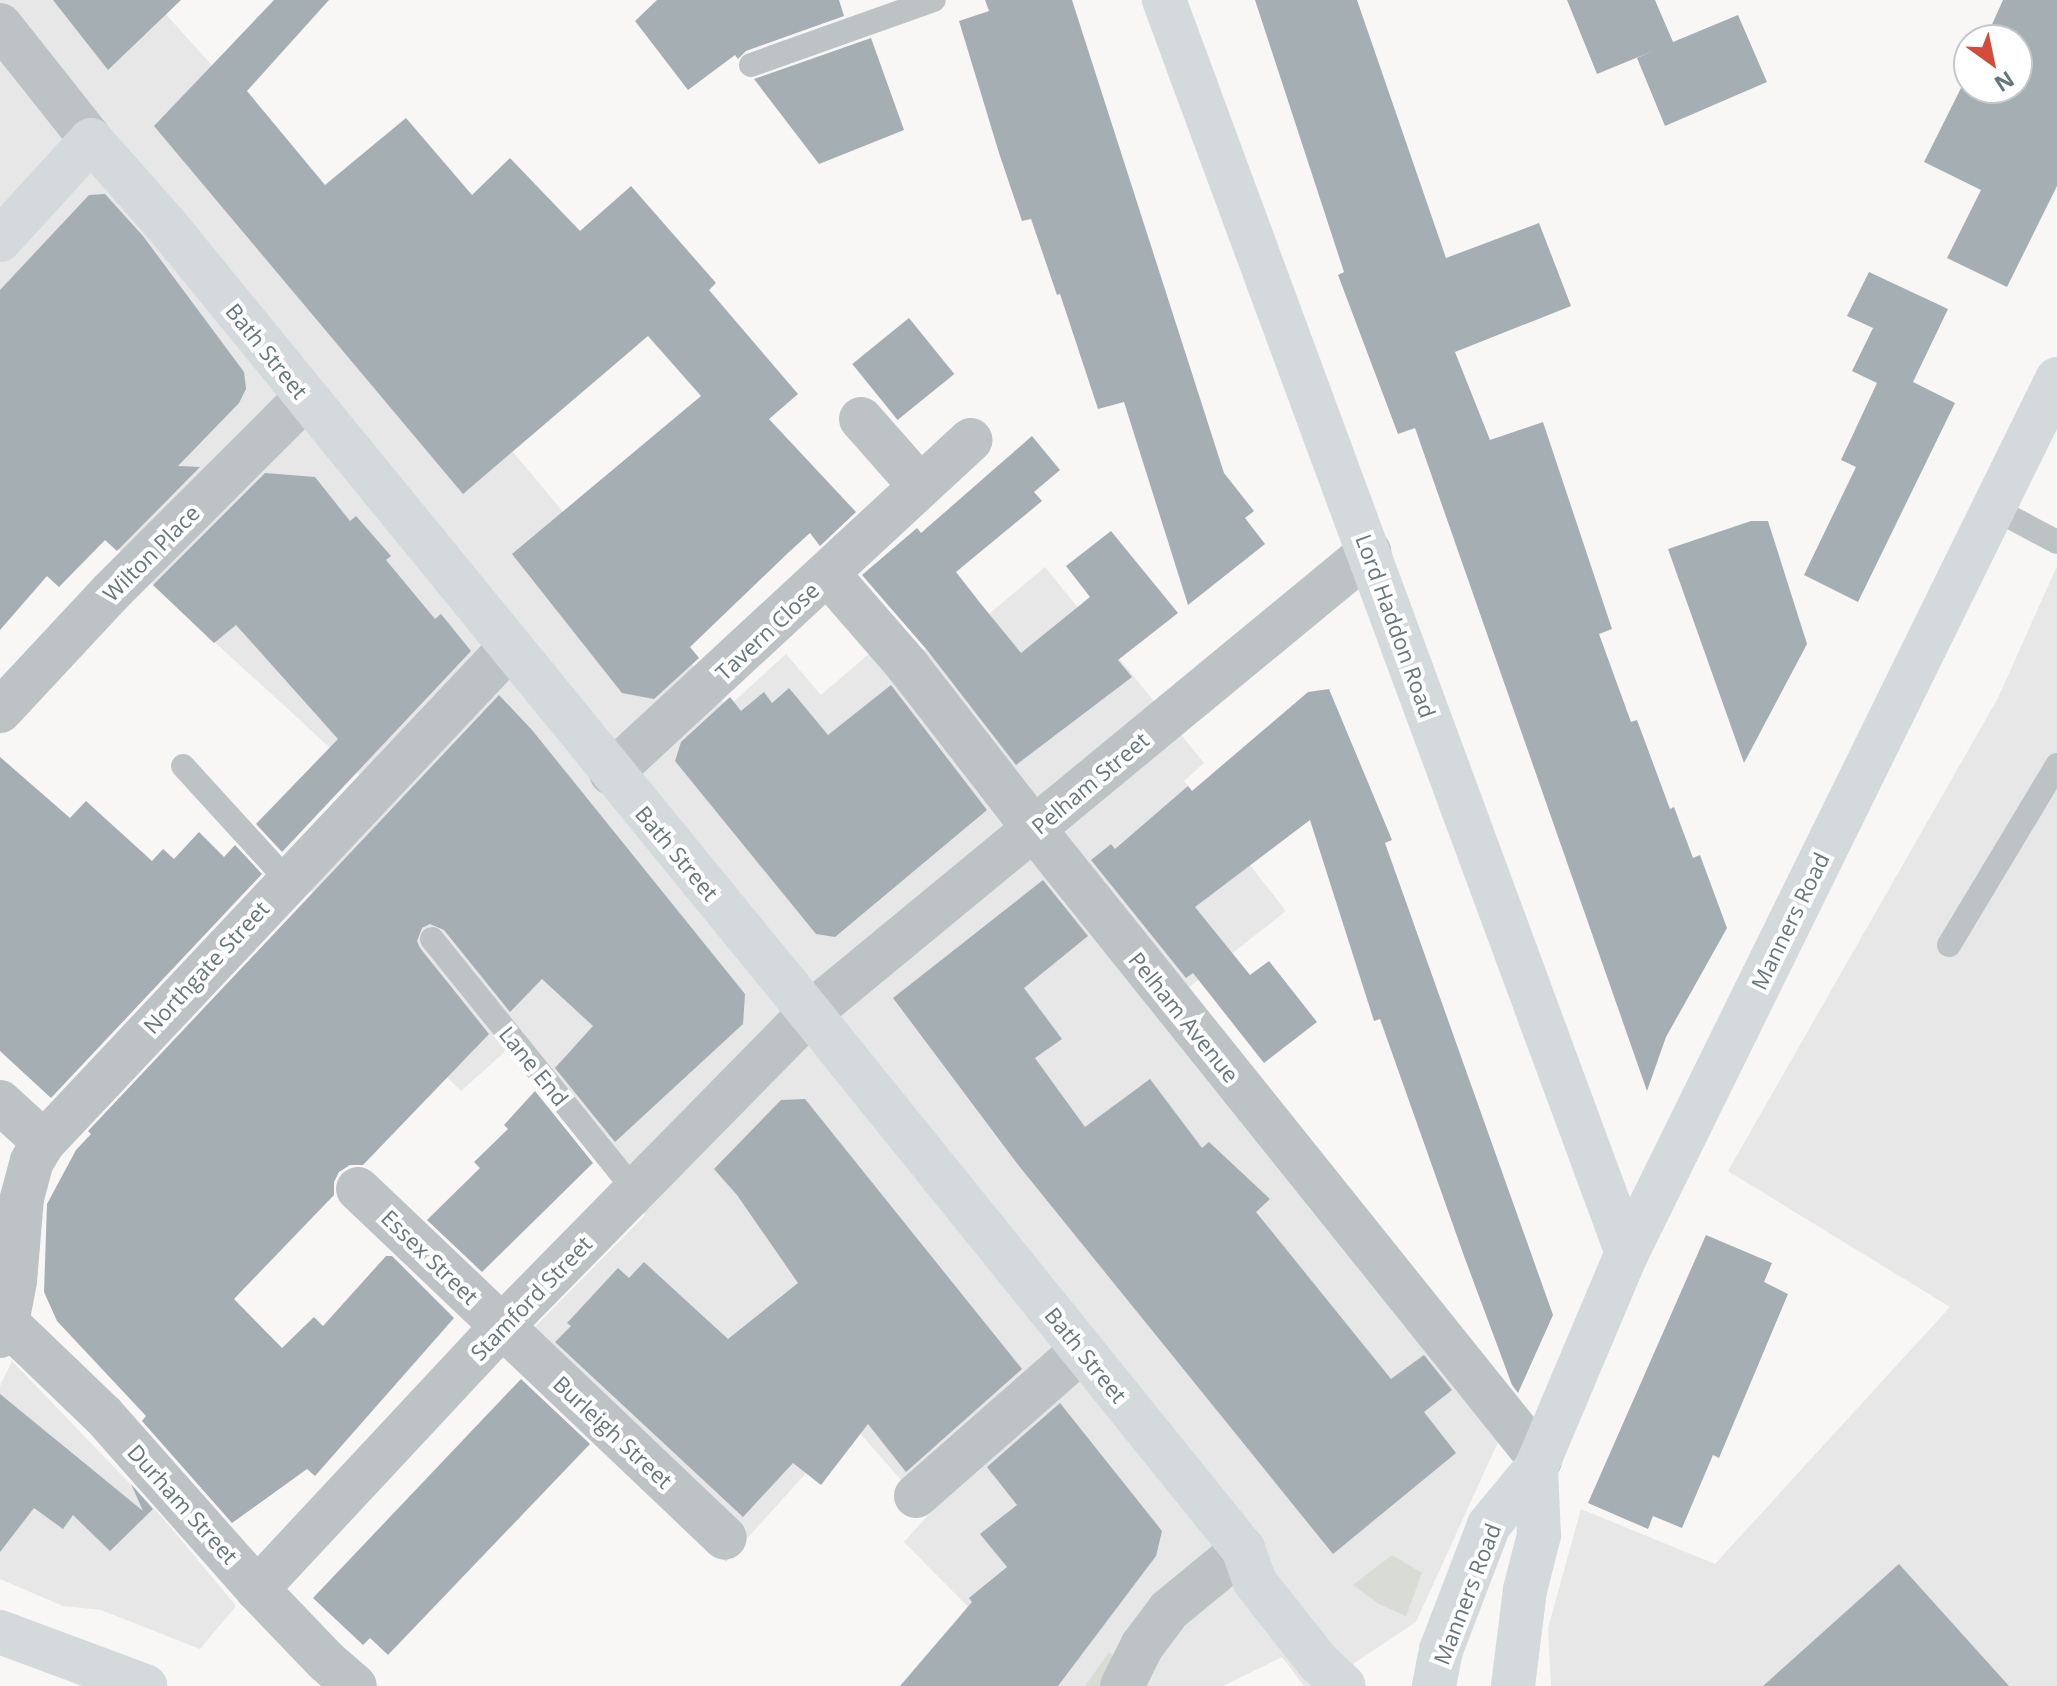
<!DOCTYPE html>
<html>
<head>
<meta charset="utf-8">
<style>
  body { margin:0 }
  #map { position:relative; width:2057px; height:1686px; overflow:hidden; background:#f8f7f6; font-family:"Open Sans",sans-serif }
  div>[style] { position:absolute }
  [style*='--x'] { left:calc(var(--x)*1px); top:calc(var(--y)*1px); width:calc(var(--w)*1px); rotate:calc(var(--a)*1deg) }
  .built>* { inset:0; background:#e6e7e6 }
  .green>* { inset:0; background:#d8dcd5 }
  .building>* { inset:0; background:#a5aeb2; transform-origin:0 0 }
  .lane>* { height:24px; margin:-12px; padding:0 12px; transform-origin:12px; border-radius:12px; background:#bdc2c5 }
  .street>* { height:44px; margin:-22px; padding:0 22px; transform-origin:22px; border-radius:22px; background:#bdc2c5 }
  .secondary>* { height:44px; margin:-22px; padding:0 22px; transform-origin:22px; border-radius:22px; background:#d4d9db }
  .primary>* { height:44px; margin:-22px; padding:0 22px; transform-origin:22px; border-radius:22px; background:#d4d9db }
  span { translate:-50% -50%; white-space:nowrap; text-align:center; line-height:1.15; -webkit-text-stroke:8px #fff; paint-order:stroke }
  .street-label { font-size:22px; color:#66767d }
  .north { position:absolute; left:1953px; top:24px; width:80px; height:80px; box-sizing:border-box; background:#fff; border:2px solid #c2c8cb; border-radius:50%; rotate:147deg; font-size:22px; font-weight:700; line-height:32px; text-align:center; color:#66767d }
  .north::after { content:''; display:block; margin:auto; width:28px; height:36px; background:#d24b3b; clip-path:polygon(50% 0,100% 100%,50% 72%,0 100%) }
</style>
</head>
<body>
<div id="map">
  <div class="built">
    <i style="clip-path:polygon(0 0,153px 0,331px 197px,360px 271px,728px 707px,786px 654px,821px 695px,890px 636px,910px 661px,981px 604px,989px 614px,1045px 567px,1204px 763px,1184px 781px,1286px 911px,1164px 1007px,1503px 1431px,1416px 1622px,1320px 1686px,1304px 1686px,1282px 1657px,1223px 1686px,1046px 1686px,904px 1542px,930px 1513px,851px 1423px,726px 1562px,630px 1475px,534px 1328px,645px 1215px,509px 1048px,461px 1091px,357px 988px,386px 959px,305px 886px,387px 800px,159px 591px,106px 536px,59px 587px,0 532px)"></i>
    <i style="clip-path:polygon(2057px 566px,2057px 1686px,1551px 1686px,1548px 1628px,1581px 1509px,1715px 1564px,1950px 1307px,1728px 1171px,1998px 698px)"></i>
    <i style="clip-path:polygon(12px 1361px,162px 1517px,236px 1606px,200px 1649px,101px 1610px,63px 1606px,0 1579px,0 1386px)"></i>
  </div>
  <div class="green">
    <i style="clip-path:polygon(1392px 1555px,1422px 1573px,1406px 1616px,1379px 1604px,1353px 1585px)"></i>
    <i style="clip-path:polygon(1109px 1652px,1116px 1657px,1103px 1686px,1085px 1686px)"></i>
  </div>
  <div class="building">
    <i style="clip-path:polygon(53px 0,181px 0,108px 70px)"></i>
    <i style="clip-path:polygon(274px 0,329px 0,247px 91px,325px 185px,406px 118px,472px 195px,510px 158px,580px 231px,631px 186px,716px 283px,709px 290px,798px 394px,769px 419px,856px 512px,820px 546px,810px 533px,789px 552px,690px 647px,699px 658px,654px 699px,622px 693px,512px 554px,701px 396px,648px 336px,463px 494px,154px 126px)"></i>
    <i style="clip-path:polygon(657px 0,839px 0,844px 16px,746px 51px,738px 59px,735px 55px,688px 90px,635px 21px)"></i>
    <i style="clip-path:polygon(985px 0,1072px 0,1224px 473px,1254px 511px,1245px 518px,1265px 544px,1188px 605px,1124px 402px,1098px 409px,1060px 294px,1057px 295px,1031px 219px,1022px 221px,999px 153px,959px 21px,989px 11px)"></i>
    <i style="clip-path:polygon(1255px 0,1357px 0,1446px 258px,1539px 223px,1571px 306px,1455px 352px,1490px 440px,1543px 422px,1612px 629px,1599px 634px,1631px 722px,1637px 720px,1670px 809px,1674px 807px,1693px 858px,1700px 855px,1727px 928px,1666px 1037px,1647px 1091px,1415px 428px,1398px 434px,1338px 275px,1344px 272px)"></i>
    <i style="clip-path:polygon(1567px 0,1655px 0,1673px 42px,1738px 15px,1767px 82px,1665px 126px,1637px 58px,1653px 51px,1597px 74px)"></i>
    <i style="clip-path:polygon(2003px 0,2057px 0,2057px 186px,2007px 287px,1947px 258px,1981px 190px,1924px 162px,1969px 72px,1969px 88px,2017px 88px,2017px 40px,1985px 40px)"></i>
    <i style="clip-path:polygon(871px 38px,904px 130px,819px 164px,754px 79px)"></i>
    <i style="clip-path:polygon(105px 194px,143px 236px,244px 372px,246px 389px,239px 403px,178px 466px,200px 467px,117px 551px,105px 540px,59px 587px,47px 576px,0 630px,0 290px,89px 195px)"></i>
    <i style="clip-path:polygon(1869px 272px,1948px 309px,1913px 382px,1955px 403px,1858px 602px,1804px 575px,1856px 467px,1841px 460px,1877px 383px,1852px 371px,1873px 328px,1847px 316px)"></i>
    <i style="left:909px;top:318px;width:72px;height:73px;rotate:51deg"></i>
    <i style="clip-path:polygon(1032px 436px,1060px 470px,1034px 492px,1042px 501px,956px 572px,981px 604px,1021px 653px,1090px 597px,1066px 566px,1111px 531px,1178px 613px,1118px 660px,1132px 677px,1016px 765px,927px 650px,862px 575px,917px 528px,921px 533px)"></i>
    <i style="clip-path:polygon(265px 473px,315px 477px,350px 521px,356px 516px,391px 556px,386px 560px,435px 619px,441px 614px,471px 651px,282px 852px,256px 824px,338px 739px,236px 625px,214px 643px,153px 585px)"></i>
    <i style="clip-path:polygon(1751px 521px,1768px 521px,1807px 644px,1744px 763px,1668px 549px)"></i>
    <i style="clip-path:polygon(891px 685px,987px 810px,835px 937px,816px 934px,675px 761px,681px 742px,730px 697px,741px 711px,764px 692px,772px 703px,789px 688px,828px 735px)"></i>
    <i style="clip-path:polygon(1329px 689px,1392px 840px,1385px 843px,1553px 1315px,1518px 1393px,1512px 1385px,1464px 1256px,1380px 1019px,1374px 1021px,1310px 820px,1195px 907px,1250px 975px,1269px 961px,1317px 1022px,1264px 1063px,1193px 973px,1186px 978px,1091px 860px,1111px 844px,1115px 849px,1188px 786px,1192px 791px,1308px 692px)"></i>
    <i style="clip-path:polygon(499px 695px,532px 730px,745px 994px,743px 1024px,615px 1142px,555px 1068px,593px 1026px,542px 979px,510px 1012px,444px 930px,430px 924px,422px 928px,417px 941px,420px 948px,489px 1034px,363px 1165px,350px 1165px,339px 1172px,334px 1182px,334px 1195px,234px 1299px,282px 1348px,314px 1317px,323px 1326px,386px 1256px,392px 1256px,454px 1318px,315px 1476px,307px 1469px,232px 1523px,142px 1421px,146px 1416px,57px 1321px,44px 1292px,47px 1204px,76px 1150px,91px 1134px,88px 1131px)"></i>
    <i style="clip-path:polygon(0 757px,70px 818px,86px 801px,152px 861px,163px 849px,174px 859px,199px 832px,224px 857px,235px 845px,262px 874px,51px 1098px,0 1051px)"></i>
    <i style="clip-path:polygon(1043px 880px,1088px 936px,1024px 988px,1062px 1039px,1035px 1058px,1085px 1127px,1150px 1079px,1202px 1148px,1209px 1142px,1270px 1199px,1256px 1212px,1391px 1379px,1424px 1355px,1452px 1390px,1424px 1412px,1456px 1453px,1333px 1554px,1019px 1166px,893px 998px)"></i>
    <i style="clip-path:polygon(535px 1091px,593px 1163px,482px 1272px,427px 1220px,480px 1168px,474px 1162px,508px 1129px,504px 1125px)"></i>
    <i style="clip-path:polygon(805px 1099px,1022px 1369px,906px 1472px,868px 1424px,821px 1485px,793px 1463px,743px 1517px,555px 1342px,571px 1326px,567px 1323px,618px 1268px,629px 1278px,644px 1262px,728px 1339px,798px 1283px,737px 1195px,714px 1169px,781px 1100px)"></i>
    <i style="clip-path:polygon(1706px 1235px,1772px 1263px,1764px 1282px,1788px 1294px,1719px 1458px,1713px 1455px,1682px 1528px,1653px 1516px,1648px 1529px,1588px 1503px)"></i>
    <i style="clip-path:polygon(521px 1379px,590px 1444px,388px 1655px,370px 1638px,363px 1645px,313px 1598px)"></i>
    <i style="clip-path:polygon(0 1394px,143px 1511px,131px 1484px,153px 1509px,110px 1551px,73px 1515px,63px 1529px,34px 1508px,0 1552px)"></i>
    <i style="clip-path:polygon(1060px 1403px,1162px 1531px,1156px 1556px,1058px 1686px,900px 1686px,972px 1602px,969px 1598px,1007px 1567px,980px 1534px,1017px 1505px,987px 1467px)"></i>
    <i style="clip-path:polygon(1899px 1564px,2009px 1686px,1763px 1686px)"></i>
  </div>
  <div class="lane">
    <i style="--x:751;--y:65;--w:194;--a:-19.6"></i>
    <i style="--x:1993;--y:508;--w:72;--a:28"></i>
    <i style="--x:183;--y:766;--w:154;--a:47.6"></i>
    <i style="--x:432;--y:939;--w:325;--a:51.1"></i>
    <i style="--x:1949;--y:945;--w:210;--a:-59"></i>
  </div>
  <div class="street">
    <i style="--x:0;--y:25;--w:147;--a:51.6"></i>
    <i style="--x:861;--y:419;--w:89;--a:48.6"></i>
    <i style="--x:828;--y:574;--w:121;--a:49"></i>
    <i style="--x:907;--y:665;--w:207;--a:52.2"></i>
    <i style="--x:1034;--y:829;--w:809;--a:51.27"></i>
    <i style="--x:0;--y:711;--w:161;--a:-47"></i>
    <i style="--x:110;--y:593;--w:276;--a:-45"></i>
    <i style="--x:611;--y:773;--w:490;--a:-42.8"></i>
    <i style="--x:0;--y:1102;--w:59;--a:42.3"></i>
    <i style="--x:358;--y:1189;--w:506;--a:43.56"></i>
    <i style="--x:7;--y:1323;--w:134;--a:43.8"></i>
    <i style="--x:104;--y:1416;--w:231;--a:48.5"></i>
    <i style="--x:257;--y:1589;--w:100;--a:46.2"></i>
    <i style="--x:326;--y:1661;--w:38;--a:41"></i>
    <i style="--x:0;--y:1336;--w:15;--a:-62"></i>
    <i style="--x:7;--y:1323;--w:43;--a:-79.2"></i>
    <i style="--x:15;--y:1281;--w:83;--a:-85.2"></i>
    <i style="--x:22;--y:1198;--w:38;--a:-75"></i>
    <i style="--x:32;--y:1161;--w:22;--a:-58"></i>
    <i style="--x:44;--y:1142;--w:678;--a:-46.73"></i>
    <i style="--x:916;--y:1496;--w:221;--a:-41.3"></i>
    <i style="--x:257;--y:1589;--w:359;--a:-47"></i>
    <i style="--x:502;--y:1326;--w:439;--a:-45.5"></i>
    <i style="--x:810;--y:1013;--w:725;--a:-39.51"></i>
    <i style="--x:1122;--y:1686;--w:45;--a:-63.4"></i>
    <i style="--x:1142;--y:1646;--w:45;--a:-53.1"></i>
    <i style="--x:1169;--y:1610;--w:96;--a:-39.5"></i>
  </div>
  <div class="secondary">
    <i style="--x:1164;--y:0;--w:1336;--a:69.72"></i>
    <i style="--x:0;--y:240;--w:135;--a:-47.7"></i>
    <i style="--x:91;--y:140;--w:115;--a:48.5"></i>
    <i style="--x:167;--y:226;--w:1016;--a:50.75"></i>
    <i style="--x:810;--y:1013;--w:689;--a:51.07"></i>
    <i style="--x:1243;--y:1549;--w:35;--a:70"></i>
    <i style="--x:1255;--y:1582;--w:102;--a:51.8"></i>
    <i style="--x:1318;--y:1662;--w:35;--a:43"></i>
    <i style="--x:1434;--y:1686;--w:37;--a:-79"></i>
    <i style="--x:1441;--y:1650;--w:134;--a:-69"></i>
    <i style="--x:1489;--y:1525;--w:74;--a:-50.5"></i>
    <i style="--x:1536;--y:1468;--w:233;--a:-67.1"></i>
    <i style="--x:1627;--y:1253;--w:974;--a:-63.8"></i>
    <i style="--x:1513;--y:1686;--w:97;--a:-82.9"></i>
    <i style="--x:1525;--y:1590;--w:57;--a:-75.7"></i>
    <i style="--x:1539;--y:1535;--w:67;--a:-92.6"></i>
  </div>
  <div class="primary">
    <i style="--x:0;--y:1632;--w:155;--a:20.4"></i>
  </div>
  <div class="street-label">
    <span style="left:267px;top:351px;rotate:51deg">Bath Street</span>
    <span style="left:151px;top:553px;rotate:-45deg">Wilton Place</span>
    <span style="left:1396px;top:626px;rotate:70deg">Lord Haddon Road</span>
    <span style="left:767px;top:631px;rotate:-43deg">Tavern Close</span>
    <span style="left:1090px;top:783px;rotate:-40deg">Pelham Street</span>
    <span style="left:677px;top:853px;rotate:50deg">Bath Street</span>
    <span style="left:1790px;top:921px;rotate:-64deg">Manners Road</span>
    <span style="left:206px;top:967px;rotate:-47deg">Northgate Street</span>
    <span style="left:1184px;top:1017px;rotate:51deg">Pelham Avenue</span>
    <span style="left:534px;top:1066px;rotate:51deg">Lane End</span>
    <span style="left:430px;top:1257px;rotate:44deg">Essex Street</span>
    <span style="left:531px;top:1298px;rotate:-46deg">Stamford Street</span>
    <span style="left:1086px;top:1355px;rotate:51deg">Bath Street</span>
    <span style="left:613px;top:1432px;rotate:43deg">Burleigh Street</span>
    <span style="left:183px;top:1504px;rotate:48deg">Durham Street</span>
    <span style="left:1467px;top:1594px;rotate:-69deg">Manners Road</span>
  </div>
  <div class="north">N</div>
</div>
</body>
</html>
